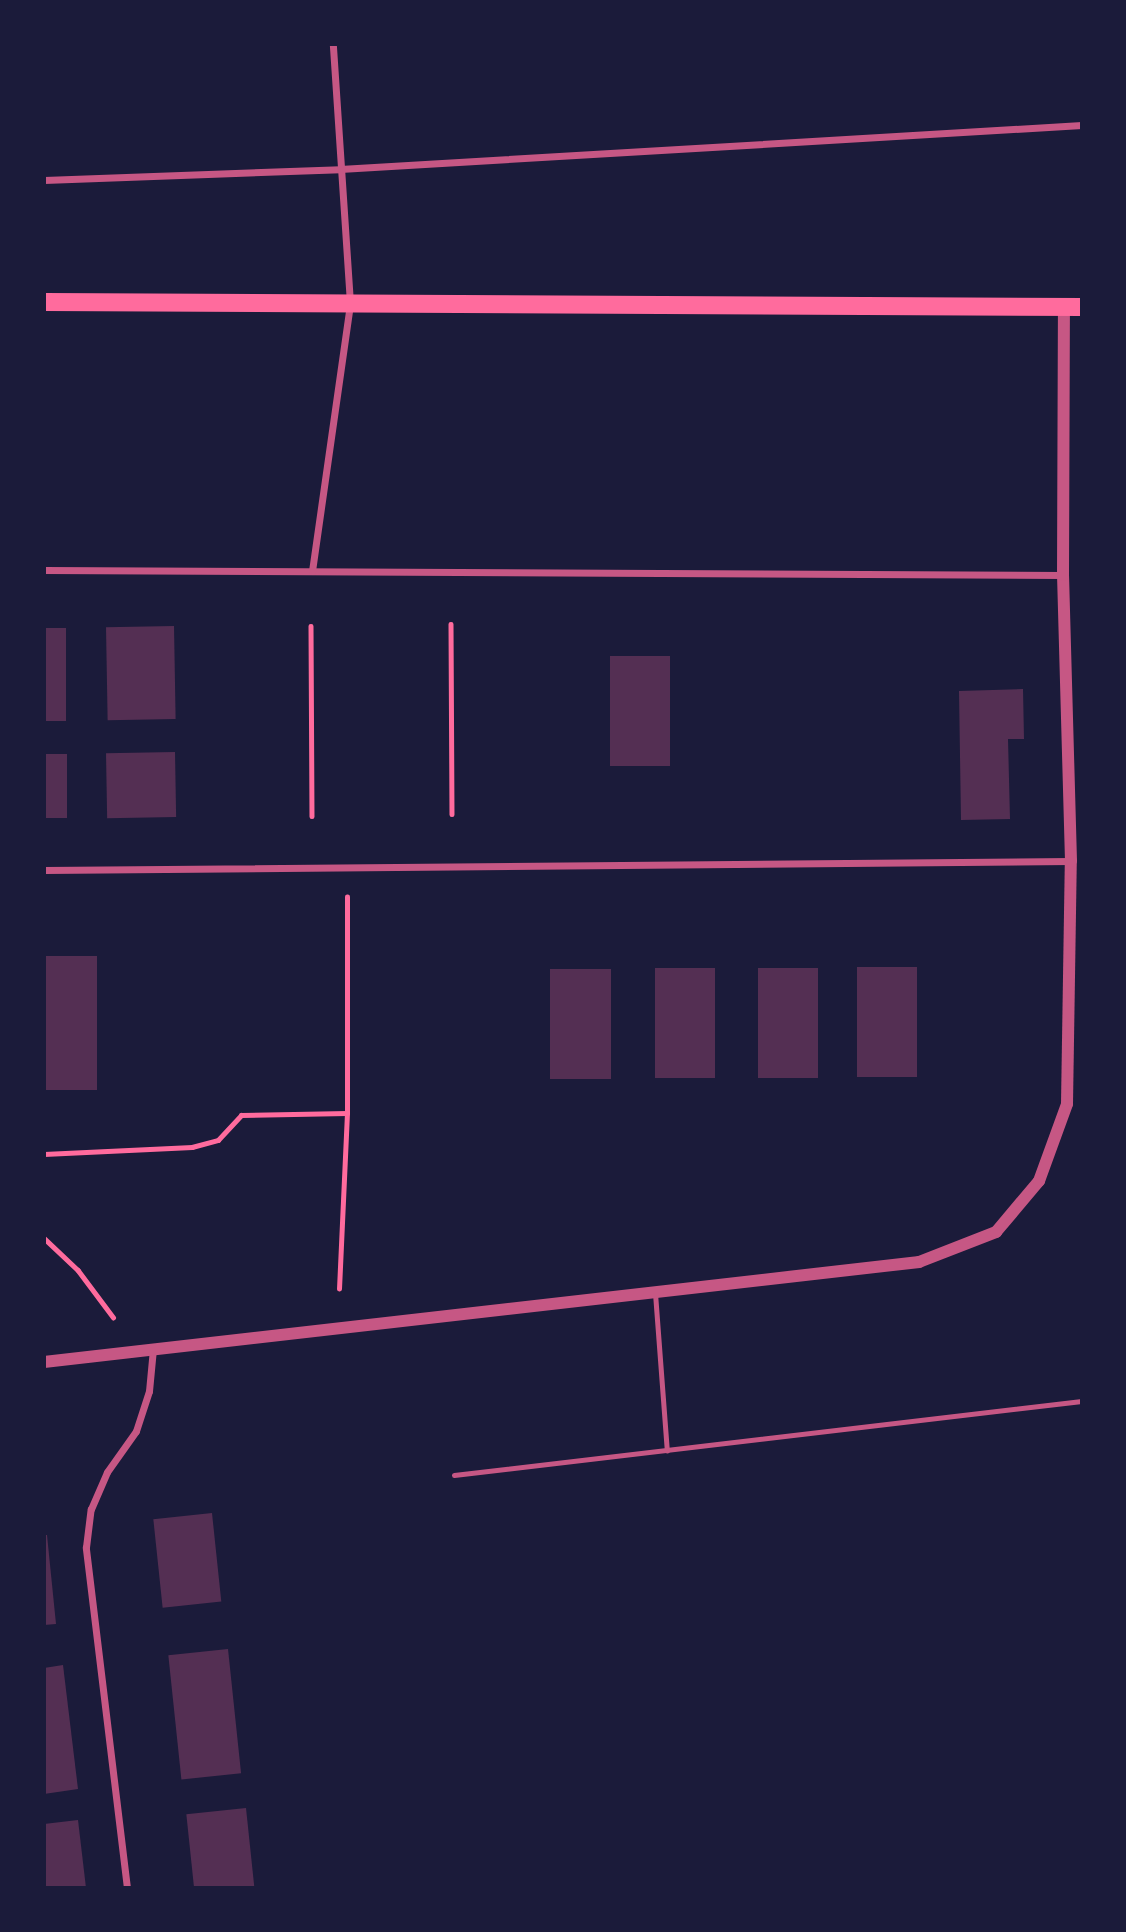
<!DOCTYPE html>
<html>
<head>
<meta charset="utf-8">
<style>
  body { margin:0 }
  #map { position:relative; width:1126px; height:1932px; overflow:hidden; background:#1b1b3a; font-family:"Golos Text",sans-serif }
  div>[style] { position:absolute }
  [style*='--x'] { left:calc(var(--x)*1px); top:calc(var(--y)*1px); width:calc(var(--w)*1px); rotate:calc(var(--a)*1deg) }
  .building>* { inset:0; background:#542f53; transform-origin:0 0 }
  .path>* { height:4.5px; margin:-2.25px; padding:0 2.25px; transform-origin:2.25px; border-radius:2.25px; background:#ff6b9d }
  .service>* { height:5px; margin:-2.5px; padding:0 2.5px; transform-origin:2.5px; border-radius:2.5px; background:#c65784 }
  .minor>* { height:7px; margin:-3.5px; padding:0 3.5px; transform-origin:3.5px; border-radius:3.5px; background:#c65784 }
  .tertiary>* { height:12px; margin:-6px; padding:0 6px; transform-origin:6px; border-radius:6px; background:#c65784 }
  .primary>* { height:18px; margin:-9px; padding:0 9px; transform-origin:9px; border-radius:9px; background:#ff6b9d }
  span { translate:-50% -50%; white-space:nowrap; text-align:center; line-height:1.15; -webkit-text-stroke:5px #1b1b3a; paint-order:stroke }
  .frame { position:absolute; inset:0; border:46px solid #1b1b3a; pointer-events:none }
</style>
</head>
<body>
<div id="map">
  <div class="building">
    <i style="left:174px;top:626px;width:93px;height:68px;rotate:89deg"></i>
    <i style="left:44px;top:628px;width:22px;height:93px"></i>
    <i style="left:670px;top:656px;width:110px;height:60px;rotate:90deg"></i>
    <i style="clip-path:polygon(1023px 689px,1024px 739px,1008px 739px,1010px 819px,961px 820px,959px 691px)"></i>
    <i style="left:175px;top:752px;width:65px;height:69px;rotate:89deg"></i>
    <i style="left:44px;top:754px;width:23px;height:64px"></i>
    <i style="left:44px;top:956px;width:53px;height:134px"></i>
    <i style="left:857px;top:967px;width:60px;height:110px"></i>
    <i style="left:715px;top:968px;width:110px;height:60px;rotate:90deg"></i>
    <i style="left:758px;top:968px;width:60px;height:110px"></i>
    <i style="left:611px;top:969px;width:110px;height:61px;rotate:90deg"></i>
    <i style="left:212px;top:1513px;width:89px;height:59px;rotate:84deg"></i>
    <i style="clip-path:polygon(44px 1535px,47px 1535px,56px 1624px,44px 1625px)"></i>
    <i style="left:228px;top:1649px;width:125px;height:60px;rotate:84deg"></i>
    <i style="clip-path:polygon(63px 1665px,78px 1789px,44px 1794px,44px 1668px)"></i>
    <i style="left:246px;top:1808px;width:81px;height:60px;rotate:84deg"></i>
    <i style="clip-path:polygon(78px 1820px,86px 1888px,44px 1888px,44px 1824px)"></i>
  </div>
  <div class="path">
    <i style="--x:451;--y:624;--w:190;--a:89.7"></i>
    <i style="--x:311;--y:626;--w:190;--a:89.7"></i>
    <i style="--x:44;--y:1154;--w:148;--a:-2.7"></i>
    <i style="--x:192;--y:1147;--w:27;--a:-15"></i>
    <i style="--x:218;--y:1140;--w:34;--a:-47"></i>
    <i style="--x:241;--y:1115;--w:106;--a:-1.1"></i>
    <i style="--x:44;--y:1238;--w:47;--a:43.3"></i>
    <i style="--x:78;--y:1270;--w:59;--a:53.3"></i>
    <i style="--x:339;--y:1289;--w:176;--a:-87.4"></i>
    <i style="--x:347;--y:1113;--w:216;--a:-90"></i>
  </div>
  <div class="service">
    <i style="--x:655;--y:1293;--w:158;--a:85.7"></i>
    <i style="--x:454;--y:1475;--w:632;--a:-6.72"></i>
  </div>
  <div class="minor">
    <i style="--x:44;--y:180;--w:296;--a:-2.1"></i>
    <i style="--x:340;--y:169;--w:743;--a:-3.39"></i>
    <i style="--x:44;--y:570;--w:1019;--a:0.28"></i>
    <i style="--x:312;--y:571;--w:271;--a:-81.9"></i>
    <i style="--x:350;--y:303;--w:260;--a:-93.8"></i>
    <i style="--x:44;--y:870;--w:1027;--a:-0.5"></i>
    <i style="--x:127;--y:1888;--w:343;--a:-96.9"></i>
    <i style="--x:86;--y:1547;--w:38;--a:-83"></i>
    <i style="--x:91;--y:1509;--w:40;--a:-66.6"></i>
    <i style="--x:107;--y:1472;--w:50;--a:-54.7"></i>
    <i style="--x:136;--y:1431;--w:42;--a:-72"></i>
    <i style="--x:149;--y:1391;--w:42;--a:-84.6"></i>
  </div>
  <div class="tertiary">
    <i style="--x:44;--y:1362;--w:881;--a:-6.52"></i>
    <i style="--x:919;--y:1262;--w:83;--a:-21.3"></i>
    <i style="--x:996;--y:1232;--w:67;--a:-49.9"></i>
    <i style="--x:1039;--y:1181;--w:82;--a:-70"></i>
    <i style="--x:1067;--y:1104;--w:243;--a:-89.1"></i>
    <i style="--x:1071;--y:861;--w:286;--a:-91.6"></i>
    <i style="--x:1063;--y:575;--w:268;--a:-89.8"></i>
  </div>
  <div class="primary">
    <i style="--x:44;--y:302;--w:1038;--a:0.28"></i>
  </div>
  <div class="frame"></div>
</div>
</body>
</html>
